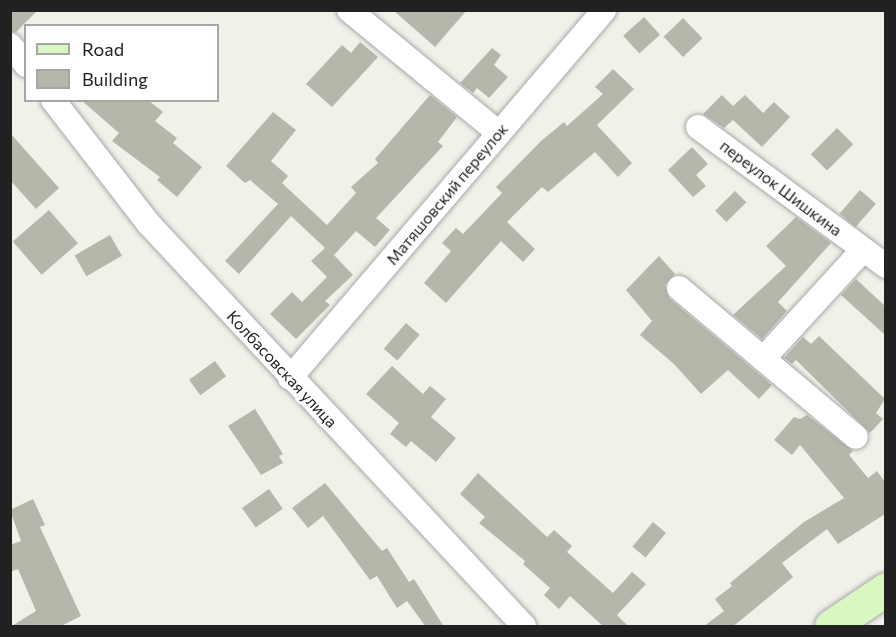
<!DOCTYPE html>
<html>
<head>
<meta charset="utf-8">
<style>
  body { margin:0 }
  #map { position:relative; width:896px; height:637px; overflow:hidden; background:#f0f1e9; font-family:Commissioner,sans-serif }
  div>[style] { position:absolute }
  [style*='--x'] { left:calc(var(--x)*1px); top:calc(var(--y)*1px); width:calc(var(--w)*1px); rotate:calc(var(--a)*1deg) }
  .building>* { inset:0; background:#b7b6ab; transform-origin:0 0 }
  .roads { filter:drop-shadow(0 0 2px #a8a8a8) drop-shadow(0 0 2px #a8a8a8) }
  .minor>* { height:24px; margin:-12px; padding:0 12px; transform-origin:12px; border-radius:12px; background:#fff }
  .secondary>* { height:33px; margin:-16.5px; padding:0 16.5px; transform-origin:16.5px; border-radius:16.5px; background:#d9f7c1 }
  span { translate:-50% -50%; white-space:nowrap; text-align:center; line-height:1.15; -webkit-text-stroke:5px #fff; paint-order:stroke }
  .street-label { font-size:16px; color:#212121 }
  .frame { position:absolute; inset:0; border:12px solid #212121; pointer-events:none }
  .legend { position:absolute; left:24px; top:24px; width:195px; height:78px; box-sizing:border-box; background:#fff; border:2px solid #a6a6a6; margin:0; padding:8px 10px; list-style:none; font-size:18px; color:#212121 }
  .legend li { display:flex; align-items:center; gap:12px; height:30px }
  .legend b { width:30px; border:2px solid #a6a6a6 }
</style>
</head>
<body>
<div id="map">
  <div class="building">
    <i style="clip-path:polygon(10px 10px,38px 10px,16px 32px,10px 31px)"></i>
    <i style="clip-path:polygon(393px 10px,467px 10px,435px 47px)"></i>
    <i style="left:644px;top:17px;width:24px;height:28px;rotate:48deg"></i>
    <i style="left:683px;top:18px;width:28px;height:27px;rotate:46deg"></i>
    <i style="clip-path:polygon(360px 42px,378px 57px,332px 107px,306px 84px,342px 45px,351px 53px)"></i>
    <i style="clip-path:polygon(492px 48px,501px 55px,494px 65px,508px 77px,489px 98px,477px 88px,473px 93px,460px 83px)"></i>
    <i style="clip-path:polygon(613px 69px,634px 89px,597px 125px,632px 163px,618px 177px,595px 152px,548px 192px,542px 187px,507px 222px,535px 249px,523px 262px,501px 241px,446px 303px,424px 283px,451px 251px,442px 243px,456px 228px,463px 234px,502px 193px,496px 187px,541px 141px,564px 122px,567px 126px,603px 94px,595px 87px)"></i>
    <i style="clip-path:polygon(430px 95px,457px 117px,438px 142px,443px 146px,376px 218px,390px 230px,375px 247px,356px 231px,334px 255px,353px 275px,325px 301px,330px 305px,296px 339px,270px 314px,292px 292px,302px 302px,327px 277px,311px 261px,325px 248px,291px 216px,239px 274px,225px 261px,278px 204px,250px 180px,245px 183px,226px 166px,273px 112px,296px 130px,271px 161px,288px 176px,282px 183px,327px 225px,356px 193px,351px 187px,378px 163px,375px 159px)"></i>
    <i style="clip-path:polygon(722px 95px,733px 106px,745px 95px,763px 113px,774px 102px,790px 117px,762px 147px,733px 120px,724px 128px,703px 114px)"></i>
    <i style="clip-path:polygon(81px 100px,148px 100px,163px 112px,155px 121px,177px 138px,173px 143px,202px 167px,177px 197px,157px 180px,160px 177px,112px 141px,119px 133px)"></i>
    <i style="left:837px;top:128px;width:23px;height:37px;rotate:45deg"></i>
    <i style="clip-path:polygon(10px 133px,59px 188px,36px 209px,10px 180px)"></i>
    <i style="clip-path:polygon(692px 147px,708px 164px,696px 175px,706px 186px,693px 197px,668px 170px)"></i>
    <i style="left:860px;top:190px;width:21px;height:31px;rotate:41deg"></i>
    <i style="left:735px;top:191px;width:16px;height:28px;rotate:45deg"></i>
    <i style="left:49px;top:210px;width:44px;height:48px;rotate:49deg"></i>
    <i style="clip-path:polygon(796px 217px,831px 243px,778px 302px,787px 311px,762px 339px,733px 315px,786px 266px,766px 246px)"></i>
    <i style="left:110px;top:235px;width:24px;height:41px;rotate:60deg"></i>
    <i style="clip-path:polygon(659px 256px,675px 274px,665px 285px,669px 298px,772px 385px,759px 399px,728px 370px,701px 394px,674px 364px,640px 335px,652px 321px,626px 290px)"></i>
    <i style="clip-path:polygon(856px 279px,885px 306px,885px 335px,841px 295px)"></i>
    <i style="left:406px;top:323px;width:18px;height:34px;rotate:41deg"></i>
    <i style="clip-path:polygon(819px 336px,885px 399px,876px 413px,883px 419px,870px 433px,796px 360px,792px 364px,784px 358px,803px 337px,811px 344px)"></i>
    <i style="left:215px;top:361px;width:19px;height:32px;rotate:54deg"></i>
    <i style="clip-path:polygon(392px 366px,423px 394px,430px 386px,446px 399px,431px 417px,456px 438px,436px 462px,411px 441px,406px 447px,390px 434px,399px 423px,366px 394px)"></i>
    <i style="clip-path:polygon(255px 409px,283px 454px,279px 456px,283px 463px,261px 475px,228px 426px)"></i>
    <i style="clip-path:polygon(807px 415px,853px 451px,849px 455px,868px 478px,877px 471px,885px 482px,885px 514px,838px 544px,827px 529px,782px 563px,793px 577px,741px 620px,732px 627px,703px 627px,724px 611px,715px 599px,732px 586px,730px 583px,804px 522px,844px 498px,800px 445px,792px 455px,774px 440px,794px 417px,800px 419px)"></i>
    <i style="clip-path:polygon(478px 473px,547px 537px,554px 530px,572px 546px,567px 552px,613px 593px,632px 572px,646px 584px,617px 615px,629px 627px,604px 627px,570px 596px,559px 609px,544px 595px,550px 588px,523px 564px,525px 561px,479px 523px,485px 517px,460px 494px)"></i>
    <i style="clip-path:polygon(325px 483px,382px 551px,387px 548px,409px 582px,414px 579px,444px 627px,426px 627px,407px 601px,397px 608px,377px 576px,370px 580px,323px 516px,308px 528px,292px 508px)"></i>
    <i style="left:269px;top:489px;width:24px;height:33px;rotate:55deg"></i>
    <i style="clip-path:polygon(33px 499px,45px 525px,40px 527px,81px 616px,59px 627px,10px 627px,36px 611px,18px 569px,10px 572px,10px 545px,21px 541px,10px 510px)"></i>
    <i style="left:653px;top:522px;width:17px;height:32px;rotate:40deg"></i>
  </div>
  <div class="roads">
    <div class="minor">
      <i style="--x:349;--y:10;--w:194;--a:39.4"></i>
      <i style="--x:10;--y:45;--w:26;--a:51"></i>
      <i style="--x:53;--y:100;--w:155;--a:52.3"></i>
      <i style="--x:148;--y:223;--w:551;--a:46.99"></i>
      <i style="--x:698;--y:127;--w:234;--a:36.5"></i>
      <i style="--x:679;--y:288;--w:231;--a:40.1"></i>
      <i style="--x:763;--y:359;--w:148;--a:-47.5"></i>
      <i style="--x:290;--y:378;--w:484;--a:-49.5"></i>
    </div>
    <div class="secondary">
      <i style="--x:831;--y:626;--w:66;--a:-33.9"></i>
    </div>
  </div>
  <div class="street-label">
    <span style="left:781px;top:188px;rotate:37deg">переулок Шишкина</span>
    <span style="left:447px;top:194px;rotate:-50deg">Матяшовский переулок</span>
    <span style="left:282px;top:369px;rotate:47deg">Колбасовская улица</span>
  </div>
  <div class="frame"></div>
  <ul class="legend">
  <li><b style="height:8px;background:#d9f7c1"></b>Road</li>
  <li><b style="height:16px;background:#b7b6ab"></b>Building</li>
  </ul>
</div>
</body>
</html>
